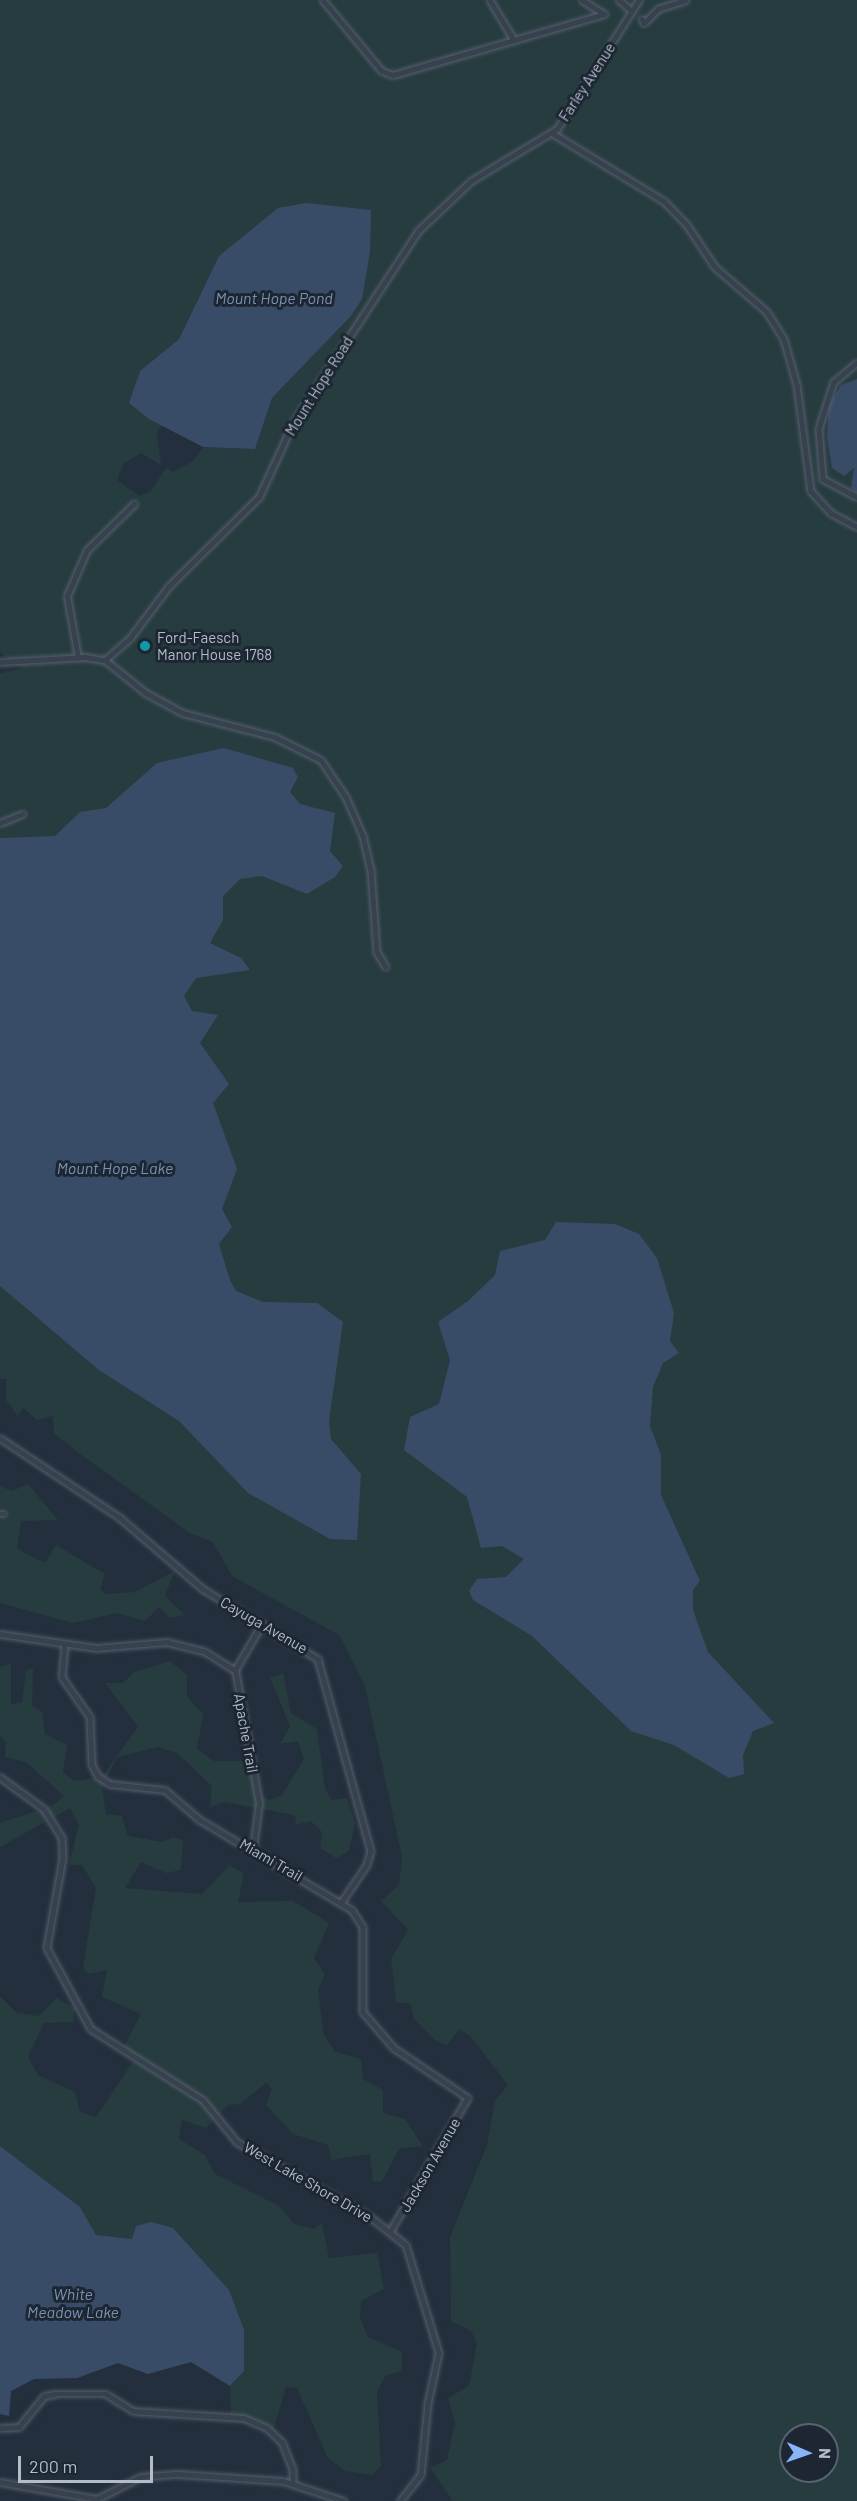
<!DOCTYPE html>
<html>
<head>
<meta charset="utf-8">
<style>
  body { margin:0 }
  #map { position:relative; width:857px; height:2501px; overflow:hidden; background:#242f3e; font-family:Barlow,sans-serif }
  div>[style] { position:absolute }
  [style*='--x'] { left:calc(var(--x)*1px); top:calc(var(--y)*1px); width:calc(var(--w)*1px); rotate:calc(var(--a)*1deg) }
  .green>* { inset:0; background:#263c3f }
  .water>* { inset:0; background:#394c67 }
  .roads { filter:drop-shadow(0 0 2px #565f6c) drop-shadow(0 0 2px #565f6c) }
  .minor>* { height:4.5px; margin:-2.25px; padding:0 2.25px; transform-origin:2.25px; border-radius:2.25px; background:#38414e }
  .dots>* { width:16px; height:16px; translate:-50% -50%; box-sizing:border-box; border:3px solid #1d2633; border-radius:50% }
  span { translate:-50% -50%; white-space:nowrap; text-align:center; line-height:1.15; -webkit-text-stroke:6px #1d2633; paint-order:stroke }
  .street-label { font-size:15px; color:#b4bcc9 }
  .poi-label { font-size:15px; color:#b4bcc9 }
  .left { translate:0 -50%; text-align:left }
  .water-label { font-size:16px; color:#7c92b1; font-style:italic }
  .north { position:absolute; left:779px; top:2423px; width:60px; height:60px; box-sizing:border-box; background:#1d2633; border:2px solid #59626f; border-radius:50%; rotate:92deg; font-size:16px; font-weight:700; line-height:24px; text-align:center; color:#b4bcc9 }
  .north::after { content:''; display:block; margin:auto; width:21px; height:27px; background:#8ab4f8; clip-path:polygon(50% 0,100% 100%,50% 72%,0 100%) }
  .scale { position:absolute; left:18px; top:2456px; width:135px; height:27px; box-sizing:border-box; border:3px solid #b4bcc9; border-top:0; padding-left:8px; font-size:18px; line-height:21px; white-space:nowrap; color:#b4bcc9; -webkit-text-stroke:4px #1d2633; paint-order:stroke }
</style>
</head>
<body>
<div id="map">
  <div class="green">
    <i style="clip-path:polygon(evenodd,0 0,857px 0,857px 2501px,453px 2501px,430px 2468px,447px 2460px,455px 2422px,448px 2398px,469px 2386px,477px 2343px,471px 2331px,451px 2321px,450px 2237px,487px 2145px,495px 2101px,508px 2085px,471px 2037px,459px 2029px,447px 2045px,435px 2040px,414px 2019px,411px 2004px,396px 2002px,391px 1959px,408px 1930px,381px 1901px,399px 1885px,402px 1857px,365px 1686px,339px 1635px,232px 1576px,213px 1542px,190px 1533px,76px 1451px,54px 1433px,53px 1416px,37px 1420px,23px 1408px,18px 1416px,6px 1400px,6px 1379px,0 1379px,0 673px,22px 669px,0 652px,0 0,306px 203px,320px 205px,351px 316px,272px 398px,255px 449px,203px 447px,193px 461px,173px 472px,161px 465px,157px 432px,162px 426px,129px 403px,140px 371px,179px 339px,219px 256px,306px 203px,0 0,141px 453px,166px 468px,150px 492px,140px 496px,117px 480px,124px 463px,141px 453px,0 0,791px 2435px,827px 2435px,827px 2471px,791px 2471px,791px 2435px)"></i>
    <i style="clip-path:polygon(28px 1484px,58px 1520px,21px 1521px,17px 1549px,45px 1563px,56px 1545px,105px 1574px,100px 1589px,106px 1594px,135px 1592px,175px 1571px,165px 1595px,184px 1615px,170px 1618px,159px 1607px,145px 1621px,117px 1613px,73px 1623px,0 1603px,0 1486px,12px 1491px)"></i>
    <i style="clip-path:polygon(170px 1661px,187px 1675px,187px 1697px,203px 1714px,197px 1749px,214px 1761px,247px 1761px,259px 1795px,270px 1800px,282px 1795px,304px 1759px,298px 1741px,280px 1744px,290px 1726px,270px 1678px,283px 1673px,291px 1713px,317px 1729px,325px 1789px,332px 1800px,347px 1798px,355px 1823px,349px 1851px,336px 1858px,320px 1848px,322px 1832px,311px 1821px,295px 1825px,296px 1816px,289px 1814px,224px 1802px,210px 1807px,212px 1786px,177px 1753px,158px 1747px,117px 1757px,102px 1787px,106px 1814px,122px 1816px,128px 1836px,163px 1842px,173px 1837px,183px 1840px,181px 1870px,166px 1873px,141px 1862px,125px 1888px,202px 1894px,230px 1865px,244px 1874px,238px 1902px,293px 1901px,329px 1923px,314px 1958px,325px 1975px,318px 1989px,323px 2032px,334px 2051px,361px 2059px,363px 2079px,383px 2090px,383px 2113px,405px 2119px,423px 2146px,399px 2149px,382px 2181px,373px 2182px,370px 2154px,331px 2160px,328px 2145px,293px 2134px,266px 2105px,272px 2089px,266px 2083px,240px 2104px,228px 2105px,206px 2128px,182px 2120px,179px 2139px,205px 2155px,215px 2174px,279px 2206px,294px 2224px,314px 2229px,322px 2223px,329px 2258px,377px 2253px,384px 2289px,361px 2301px,360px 2318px,368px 2337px,402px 2352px,402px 2371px,385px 2376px,377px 2392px,381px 2466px,372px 2475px,345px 2471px,328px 2458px,297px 2388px,286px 2387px,273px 2431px,231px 2417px,230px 2386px,244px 2371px,132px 2239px,96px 2236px,80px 2207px,0 2146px,0 1996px,17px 2013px,39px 2016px,57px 1998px,75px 2008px,73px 2022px,44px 2023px,28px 2057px,38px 2075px,75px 2092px,80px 2112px,96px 2117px,134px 2060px,124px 2046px,141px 2014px,102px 1997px,107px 1970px,88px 1974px,83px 1967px,96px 1888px,82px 1865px,69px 1865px,79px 1825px,70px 1808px,0 1847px,0 1823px,52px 1806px,64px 1796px,26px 1762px,5px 1757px,6px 1742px,0 1736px,0 1667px,11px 1663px,11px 1704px,22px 1702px,26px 1671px,33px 1668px,32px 1706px,42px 1712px,45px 1734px,67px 1745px,63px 1772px,74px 1781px,102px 1777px,138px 1727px,105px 1683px,123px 1683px,134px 1672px)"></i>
  </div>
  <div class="water">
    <i style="clip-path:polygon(306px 203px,371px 210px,370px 252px,362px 299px,351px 316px,272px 398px,255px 449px,203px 447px,149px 419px,129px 403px,140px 371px,179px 339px,219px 256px,278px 208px)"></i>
    <i style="clip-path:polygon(857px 379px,857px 493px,851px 488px,854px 468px,844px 476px,832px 468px,827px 437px,829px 405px,841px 385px)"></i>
    <i style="clip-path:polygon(224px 748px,293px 768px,298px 777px,290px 792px,300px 804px,335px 813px,330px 851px,343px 866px,335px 877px,307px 894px,262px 876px,240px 879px,223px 896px,223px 920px,210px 943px,241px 958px,250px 970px,196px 978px,184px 996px,192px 1011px,218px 1015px,200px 1043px,229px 1084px,213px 1103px,237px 1169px,222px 1209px,232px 1227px,219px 1244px,230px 1280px,236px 1291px,263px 1302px,317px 1303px,343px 1322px,329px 1421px,331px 1439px,361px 1474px,357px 1540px,330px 1539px,248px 1493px,179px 1421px,99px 1370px,0 1286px,0 838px,55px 836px,80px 812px,106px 808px,157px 763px)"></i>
    <i style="clip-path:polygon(556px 1222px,615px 1224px,639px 1234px,657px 1258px,674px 1313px,670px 1341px,679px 1353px,663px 1363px,653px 1387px,650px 1426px,661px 1455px,661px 1495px,700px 1581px,693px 1590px,693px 1610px,708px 1652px,774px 1723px,753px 1731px,743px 1755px,744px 1774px,729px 1778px,674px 1745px,631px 1731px,532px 1636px,473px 1600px,469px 1591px,477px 1579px,506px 1577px,524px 1559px,502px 1546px,481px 1548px,467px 1497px,404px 1450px,410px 1417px,439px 1404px,450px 1360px,438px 1322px,468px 1301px,495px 1275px,500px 1251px,545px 1240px)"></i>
    <i style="clip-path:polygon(0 2146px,80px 2207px,96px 2235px,132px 2239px,136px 2226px,151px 2222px,173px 2228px,229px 2290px,244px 2330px,244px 2371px,230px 2386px,191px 2362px,148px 2374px,118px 2363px,77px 2378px,34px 2379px,11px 2391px,9px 2416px,0 2414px)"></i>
  </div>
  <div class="roads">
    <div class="minor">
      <i style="--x:323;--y:0;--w:92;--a:50.3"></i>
      <i style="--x:382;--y:71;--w:12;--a:20"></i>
      <i style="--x:393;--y:75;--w:220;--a:-16.1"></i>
      <i style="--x:490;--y:0;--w:47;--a:59"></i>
      <i style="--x:582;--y:0;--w:26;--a:32"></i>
      <i style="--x:619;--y:0;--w:17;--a:40"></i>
      <i style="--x:642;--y:19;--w:4;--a:63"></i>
      <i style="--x:644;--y:23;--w:20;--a:-45"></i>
      <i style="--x:658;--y:9;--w:29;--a:-18"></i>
      <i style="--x:552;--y:133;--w:131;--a:31.3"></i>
      <i style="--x:664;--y:201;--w:33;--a:46"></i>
      <i style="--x:687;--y:225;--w:50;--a:56.3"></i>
      <i style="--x:715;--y:267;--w:69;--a:40.9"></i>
      <i style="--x:767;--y:312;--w:32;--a:58"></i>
      <i style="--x:784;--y:339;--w:48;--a:74.2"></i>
      <i style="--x:797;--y:385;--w:107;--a:82.5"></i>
      <i style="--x:811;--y:491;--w:30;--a:48"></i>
      <i style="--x:831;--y:513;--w:30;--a:28"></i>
      <i style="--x:857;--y:363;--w:30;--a:140"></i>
      <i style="--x:834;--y:382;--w:49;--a:107.7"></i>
      <i style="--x:819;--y:429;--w:50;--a:85.4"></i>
      <i style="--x:823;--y:479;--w:38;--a:28"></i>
      <i style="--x:78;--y:658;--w:63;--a:-100.1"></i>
      <i style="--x:67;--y:596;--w:50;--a:-66.5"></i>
      <i style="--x:87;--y:550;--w:66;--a:-44.4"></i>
      <i style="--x:105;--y:660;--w:33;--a:-41"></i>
      <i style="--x:130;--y:638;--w:65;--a:-53.1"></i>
      <i style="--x:169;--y:586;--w:127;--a:-44.7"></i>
      <i style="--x:259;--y:497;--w:81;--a:-65.3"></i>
      <i style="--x:293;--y:423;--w:229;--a:-56.9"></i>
      <i style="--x:418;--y:231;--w:73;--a:-43.3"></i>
      <i style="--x:471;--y:181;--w:100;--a:-31.2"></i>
      <i style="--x:557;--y:129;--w:153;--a:-57.6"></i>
      <i style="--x:0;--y:662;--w:85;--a:-3.4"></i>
      <i style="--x:85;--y:657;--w:20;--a:9"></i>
      <i style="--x:105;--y:660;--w:53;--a:38.8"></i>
      <i style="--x:146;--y:693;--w:42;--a:28.4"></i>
      <i style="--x:183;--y:713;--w:95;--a:14.6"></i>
      <i style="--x:275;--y:737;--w:51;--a:26.6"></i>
      <i style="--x:321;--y:760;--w:45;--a:56"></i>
      <i style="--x:346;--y:797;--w:43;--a:66.4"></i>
      <i style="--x:363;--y:836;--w:35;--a:77"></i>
      <i style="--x:371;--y:870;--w:82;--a:85.8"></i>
      <i style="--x:377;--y:952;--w:17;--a:59"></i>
      <i style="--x:0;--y:823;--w:24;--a:-22"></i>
      <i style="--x:0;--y:1438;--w:143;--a:33.6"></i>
      <i style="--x:119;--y:1517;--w:111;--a:40.6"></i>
      <i style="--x:203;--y:1589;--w:135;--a:31.3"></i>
      <i style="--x:318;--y:1659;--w:199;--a:74.6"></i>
      <i style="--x:371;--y:1851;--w:15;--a:106"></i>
      <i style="--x:367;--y:1865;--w:45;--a:124"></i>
      <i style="--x:0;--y:1514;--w:4;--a:0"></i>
      <i style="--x:0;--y:1634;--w:97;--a:8.3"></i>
      <i style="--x:96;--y:1648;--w:71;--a:-4.8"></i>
      <i style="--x:167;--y:1642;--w:38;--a:14"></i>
      <i style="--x:204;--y:1651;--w:36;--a:32"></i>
      <i style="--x:65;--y:1645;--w:32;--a:95"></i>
      <i style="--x:62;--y:1677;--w:49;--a:55"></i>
      <i style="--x:90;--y:1717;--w:48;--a:87.6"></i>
      <i style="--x:92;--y:1765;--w:13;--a:61"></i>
      <i style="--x:98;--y:1776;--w:14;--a:34"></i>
      <i style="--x:110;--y:1784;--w:55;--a:6.2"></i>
      <i style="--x:165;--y:1790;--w:46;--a:40.6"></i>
      <i style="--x:200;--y:1820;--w:177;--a:30.6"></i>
      <i style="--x:352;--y:1910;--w:20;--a:57"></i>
      <i style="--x:363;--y:1927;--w:85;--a:90"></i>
      <i style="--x:363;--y:2012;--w:48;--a:49.3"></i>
      <i style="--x:394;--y:2048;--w:89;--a:34"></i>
      <i style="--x:468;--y:2098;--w:154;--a:120.1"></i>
      <i style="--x:0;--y:1777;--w:54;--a:36"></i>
      <i style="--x:44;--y:1809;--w:34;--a:58"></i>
      <i style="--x:62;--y:1838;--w:20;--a:87"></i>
      <i style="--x:63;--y:1858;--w:91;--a:100.1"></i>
      <i style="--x:47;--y:1948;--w:92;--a:61.5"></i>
      <i style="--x:91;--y:2029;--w:133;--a:32.4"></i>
      <i style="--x:203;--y:2100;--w:54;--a:51"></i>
      <i style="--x:237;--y:2142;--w:156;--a:29.5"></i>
      <i style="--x:373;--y:2219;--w:42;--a:38.2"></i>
      <i style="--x:406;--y:2245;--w:113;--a:73"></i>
      <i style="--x:439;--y:2353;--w:52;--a:102.2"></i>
      <i style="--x:428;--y:2404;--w:71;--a:95.6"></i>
      <i style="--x:421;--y:2475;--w:33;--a:128"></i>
      <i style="--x:253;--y:1849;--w:46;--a:-82.6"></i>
      <i style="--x:259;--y:1803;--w:135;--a:-100.2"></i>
      <i style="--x:235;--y:1670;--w:53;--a:-59.6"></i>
      <i style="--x:0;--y:2428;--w:19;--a:-3"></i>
      <i style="--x:19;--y:2427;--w:40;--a:-51"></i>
      <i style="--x:44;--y:2396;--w:11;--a:-10"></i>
      <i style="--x:55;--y:2394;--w:51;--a:0"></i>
      <i style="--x:106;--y:2394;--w:32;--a:32"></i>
      <i style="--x:133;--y:2411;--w:111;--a:3.6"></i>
      <i style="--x:244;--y:2418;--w:25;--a:23"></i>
      <i style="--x:267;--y:2428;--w:21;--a:43"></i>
      <i style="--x:282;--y:2442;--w:29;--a:68"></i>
      <i style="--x:293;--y:2469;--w:14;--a:90"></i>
      <i style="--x:0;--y:2482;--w:98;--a:9.9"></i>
      <i style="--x:97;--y:2499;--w:48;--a:-27.1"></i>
      <i style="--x:140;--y:2477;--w:38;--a:-5"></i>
      <i style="--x:178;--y:2474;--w:105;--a:3.8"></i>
      <i style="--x:283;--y:2481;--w:64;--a:18.2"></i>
    </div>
  </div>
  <div class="dots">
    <i style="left:145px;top:646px;background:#0f9aa8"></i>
  </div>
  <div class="street-label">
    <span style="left:587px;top:82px;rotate:-57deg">Farley Avenue</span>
    <span style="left:319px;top:386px;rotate:-58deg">Mount Hope Road</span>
    <span style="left:264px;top:1625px;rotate:30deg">Cayuga Avenue</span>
    <span style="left:246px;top:1733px;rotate:80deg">Apache Trail</span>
    <span style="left:271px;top:1860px;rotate:30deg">Miami Trail</span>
    <span style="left:430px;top:2165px;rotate:-60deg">Jackson Avenue</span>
    <span style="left:308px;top:2182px;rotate:30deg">West Lake Shore Drive</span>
  </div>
  <div class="poi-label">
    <span class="left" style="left:157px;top:646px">Ford-Faesch<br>Manor House 1768</span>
  </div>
  <div class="water-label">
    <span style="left:274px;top:298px">Mount Hope Pond</span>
    <span style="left:115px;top:1168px">Mount Hope Lake</span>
    <span style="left:73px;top:2303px">White<br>Meadow Lake</span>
  </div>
  <div class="north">N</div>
  <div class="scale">200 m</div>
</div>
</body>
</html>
